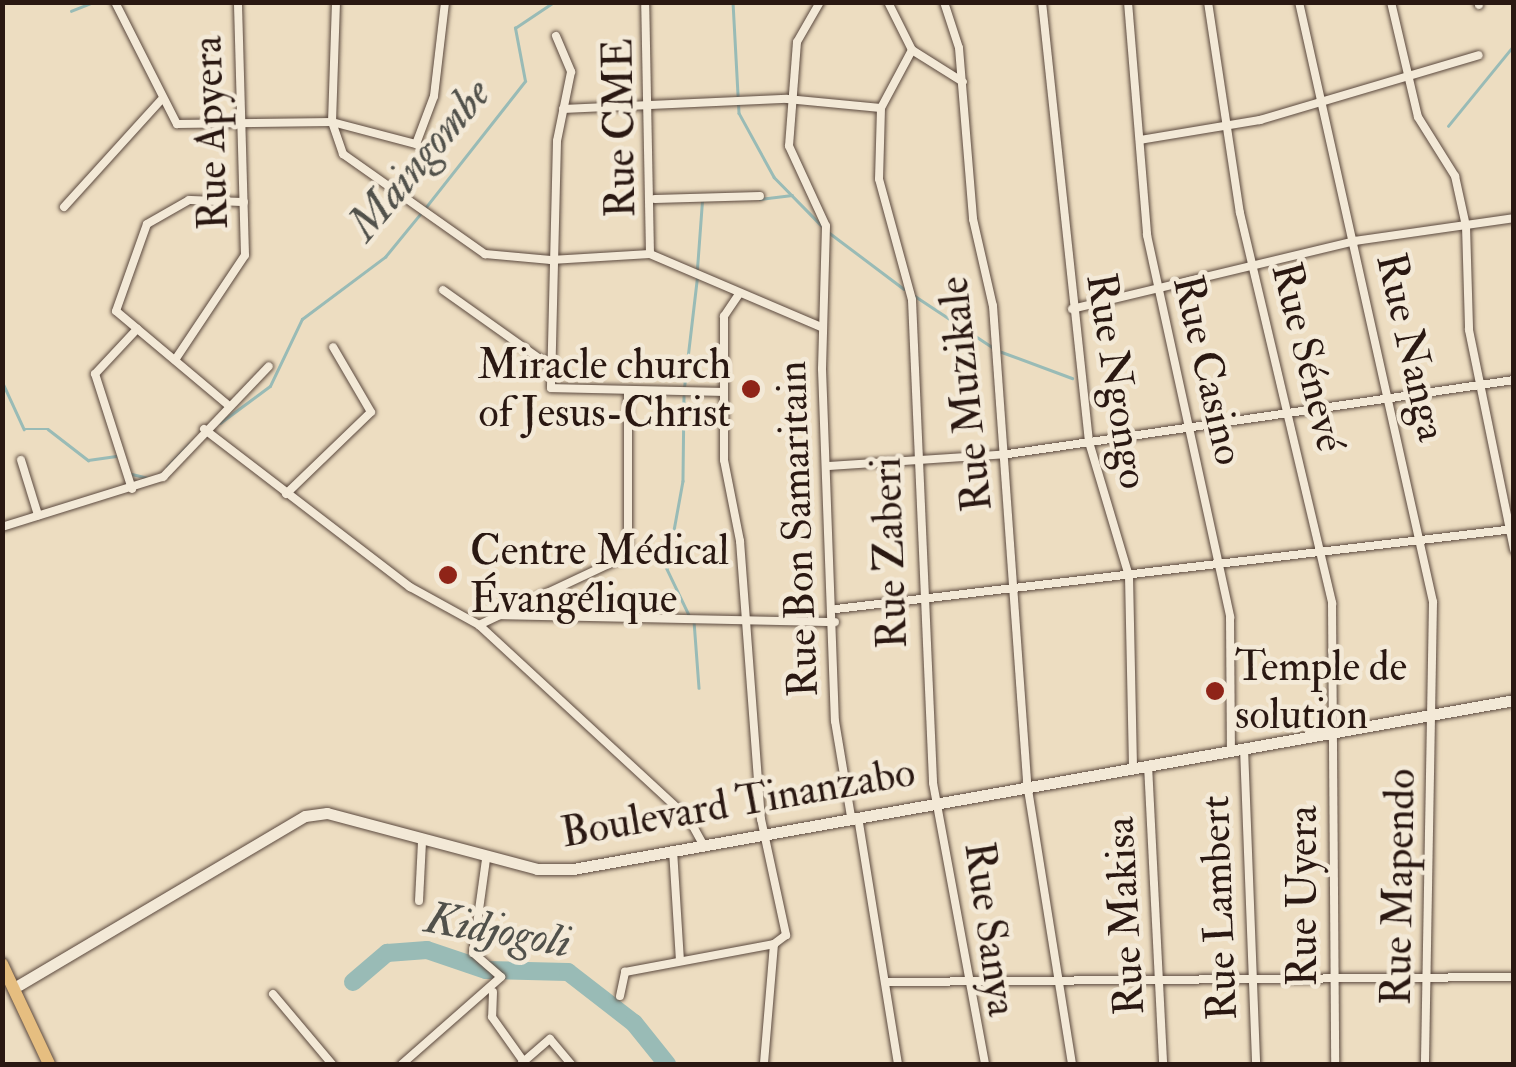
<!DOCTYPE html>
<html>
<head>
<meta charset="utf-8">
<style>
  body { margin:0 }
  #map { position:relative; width:1516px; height:1067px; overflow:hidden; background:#edddc1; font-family:"IM FELL Double Pica",serif }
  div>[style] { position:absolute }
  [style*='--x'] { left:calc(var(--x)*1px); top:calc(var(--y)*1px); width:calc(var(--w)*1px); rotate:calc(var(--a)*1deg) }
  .stream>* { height:2.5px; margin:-1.25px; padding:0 1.25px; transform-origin:1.25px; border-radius:1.25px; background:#99bbb6 }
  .river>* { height:18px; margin:-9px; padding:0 9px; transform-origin:9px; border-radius:9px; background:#99bbb6 }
  .roads { filter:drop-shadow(0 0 2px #5b493e) drop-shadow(0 0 2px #5b493e) }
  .street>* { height:8px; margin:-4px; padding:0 4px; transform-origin:4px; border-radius:4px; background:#f3e9d7 }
  .secondary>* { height:11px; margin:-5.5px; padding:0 5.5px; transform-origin:5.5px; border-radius:5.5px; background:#f3e9d7 }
  .primary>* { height:12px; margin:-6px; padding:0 6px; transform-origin:6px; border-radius:6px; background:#e6be80 }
  .dots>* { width:28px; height:28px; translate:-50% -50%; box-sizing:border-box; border:5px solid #f3e9d7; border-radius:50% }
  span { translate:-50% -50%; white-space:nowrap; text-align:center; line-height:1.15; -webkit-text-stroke:9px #f3e9d7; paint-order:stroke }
  .street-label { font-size:42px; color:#2a1812 }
  .poi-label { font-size:42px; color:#2a1812 }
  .right { translate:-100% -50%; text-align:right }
  .left { translate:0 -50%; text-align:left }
  .water-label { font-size:45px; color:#51514b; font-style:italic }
  .frame { position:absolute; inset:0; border:5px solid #2a1812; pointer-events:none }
</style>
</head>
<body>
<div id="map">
  <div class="stream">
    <i style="--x:733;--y:2;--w:111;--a:86.9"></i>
    <i style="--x:739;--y:113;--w:73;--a:61.3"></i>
    <i style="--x:774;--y:177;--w:67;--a:45.6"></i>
    <i style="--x:71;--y:11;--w:24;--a:-22"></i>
    <i style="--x:1448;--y:126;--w:104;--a:-50.8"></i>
    <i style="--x:760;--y:199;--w:32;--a:-7"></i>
    <i style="--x:426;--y:207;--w:160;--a:-51.8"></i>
    <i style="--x:525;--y:81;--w:54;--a:-100.7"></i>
    <i style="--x:515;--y:28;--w:47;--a:-33.7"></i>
    <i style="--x:827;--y:231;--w:96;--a:37"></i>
    <i style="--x:697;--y:269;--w:68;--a:-85.8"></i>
    <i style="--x:915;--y:296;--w:92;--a:33.5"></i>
    <i style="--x:999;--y:351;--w:78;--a:20.3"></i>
    <i style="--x:2;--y:381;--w:53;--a:65.4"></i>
    <i style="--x:24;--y:429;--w:24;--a:0"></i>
    <i style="--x:48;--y:429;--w:51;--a:37.8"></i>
    <i style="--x:88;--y:460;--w:28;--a:-8"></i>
    <i style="--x:684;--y:388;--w:112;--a:-83.3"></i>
    <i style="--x:684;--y:396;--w:85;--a:90.7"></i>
    <i style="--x:683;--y:481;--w:89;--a:100.3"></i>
    <i style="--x:667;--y:569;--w:51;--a:64.4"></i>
    <i style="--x:220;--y:423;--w:62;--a:-36.5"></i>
    <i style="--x:270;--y:386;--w:74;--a:-64.5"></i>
    <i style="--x:302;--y:319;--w:104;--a:-36.8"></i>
    <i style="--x:385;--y:257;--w:57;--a:-50.7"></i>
    <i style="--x:167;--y:467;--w:32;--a:-46"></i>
    <i style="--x:132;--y:474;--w:16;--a:14"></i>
    <i style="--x:694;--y:621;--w:67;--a:85.7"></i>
  </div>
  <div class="river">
    <i style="--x:353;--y:982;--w:45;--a:-40.5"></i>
    <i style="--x:387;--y:953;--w:40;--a:-4.3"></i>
    <i style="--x:427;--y:950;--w:62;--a:18.7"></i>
    <i style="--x:486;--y:970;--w:82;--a:1.4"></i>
    <i style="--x:568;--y:972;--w:83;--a:37.7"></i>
    <i style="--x:634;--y:1023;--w:53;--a:51.2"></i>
  </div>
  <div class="roads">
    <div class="street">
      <i style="--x:115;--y:2;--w:137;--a:63.1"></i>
      <i style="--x:177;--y:124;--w:155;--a:-0.7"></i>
      <i style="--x:332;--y:122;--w:87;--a:14.7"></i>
      <i style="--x:416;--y:144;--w:51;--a:-69.4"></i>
      <i style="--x:434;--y:96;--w:95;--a:-83.3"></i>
      <i style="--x:336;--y:2;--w:120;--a:91.9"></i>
      <i style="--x:332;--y:122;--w:34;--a:71"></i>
      <i style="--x:343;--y:154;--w:174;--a:35.2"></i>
      <i style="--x:485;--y:254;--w:66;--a:5.2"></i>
      <i style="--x:551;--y:260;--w:99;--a:-3.5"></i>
      <i style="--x:650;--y:254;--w:252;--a:-91.1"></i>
      <i style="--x:820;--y:2;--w:46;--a:119.9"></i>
      <i style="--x:797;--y:42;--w:104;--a:94.4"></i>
      <i style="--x:789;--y:146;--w:88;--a:65.2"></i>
      <i style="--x:826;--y:226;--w:143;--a:91.6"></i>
      <i style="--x:822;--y:369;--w:352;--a:87.9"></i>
      <i style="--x:835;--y:721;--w:97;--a:80.5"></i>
      <i style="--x:888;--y:2;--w:54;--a:63.4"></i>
      <i style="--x:912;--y:50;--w:60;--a:32.1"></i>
      <i style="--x:944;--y:2;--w:48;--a:71.9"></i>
      <i style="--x:959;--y:48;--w:172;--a:85.3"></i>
      <i style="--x:973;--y:219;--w:89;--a:77.1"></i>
      <i style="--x:993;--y:306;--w:478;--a:85.9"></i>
      <i style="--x:1027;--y:783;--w:285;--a:80.9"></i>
      <i style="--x:1042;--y:2;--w:443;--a:83.9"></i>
      <i style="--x:1089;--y:442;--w:140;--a:73.4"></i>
      <i style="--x:1129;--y:576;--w:191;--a:88.8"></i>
      <i style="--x:1128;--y:2;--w:234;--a:85.3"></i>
      <i style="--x:1147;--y:235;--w:391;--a:77.7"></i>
      <i style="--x:1230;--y:617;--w:134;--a:89.6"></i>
      <i style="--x:1208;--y:2;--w:213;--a:81.4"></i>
      <i style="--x:1240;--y:213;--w:401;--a:76.7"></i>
      <i style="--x:1332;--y:603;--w:461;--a:89.6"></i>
      <i style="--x:1299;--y:2;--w:615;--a:77.41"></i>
      <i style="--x:1433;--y:602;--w:462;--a:91"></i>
      <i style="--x:1391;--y:2;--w:118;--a:76.8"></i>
      <i style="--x:1418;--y:117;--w:70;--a:57.9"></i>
      <i style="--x:1455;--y:176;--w:51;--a:77.6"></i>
      <i style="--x:1466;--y:226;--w:104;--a:88.3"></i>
      <i style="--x:1469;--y:330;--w:224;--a:78.4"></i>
      <i style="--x:1478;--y:2;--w:3;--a:72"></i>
      <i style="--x:556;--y:36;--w:39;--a:67"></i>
      <i style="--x:571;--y:72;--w:70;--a:101.5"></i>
      <i style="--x:557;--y:141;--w:247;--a:91.4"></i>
      <i style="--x:551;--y:388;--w:170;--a:1.3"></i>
      <i style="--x:912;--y:50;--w:66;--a:118.1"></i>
      <i style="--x:881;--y:108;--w:71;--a:91.6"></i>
      <i style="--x:879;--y:179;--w:125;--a:74.7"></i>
      <i style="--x:912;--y:300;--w:483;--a:87.5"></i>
      <i style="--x:933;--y:783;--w:286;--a:79.5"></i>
      <i style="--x:563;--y:109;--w:224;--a:-2.6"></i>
      <i style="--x:787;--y:99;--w:94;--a:5.5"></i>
      <i style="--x:1140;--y:140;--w:122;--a:-9.5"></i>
      <i style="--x:1260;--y:120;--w:228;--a:-16.5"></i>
      <i style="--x:655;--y:199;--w:105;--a:-1.6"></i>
      <i style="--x:64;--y:207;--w:144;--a:-47.8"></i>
      <i style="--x:650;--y:254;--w:186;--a:23.1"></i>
      <i style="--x:443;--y:290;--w:131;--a:35.4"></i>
      <i style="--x:739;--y:294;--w:27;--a:124"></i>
      <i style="--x:724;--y:316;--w:144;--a:90"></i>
      <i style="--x:724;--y:460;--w:83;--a:78.8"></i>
      <i style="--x:740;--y:541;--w:279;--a:85.7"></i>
      <i style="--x:761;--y:819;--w:119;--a:77.8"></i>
      <i style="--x:786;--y:935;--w:15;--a:143"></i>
      <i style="--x:774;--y:944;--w:120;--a:94.8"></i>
      <i style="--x:1072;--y:309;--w:291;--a:-13.5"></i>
      <i style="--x:1355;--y:241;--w:161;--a:-8.2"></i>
      <i style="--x:175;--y:360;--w:126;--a:-56.3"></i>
      <i style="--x:245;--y:255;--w:253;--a:-91.6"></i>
      <i style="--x:228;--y:405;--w:146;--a:-140"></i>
      <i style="--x:116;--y:311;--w:92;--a:-70.4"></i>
      <i style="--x:147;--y:224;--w:48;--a:-29.7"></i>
      <i style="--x:189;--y:200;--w:55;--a:2.1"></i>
      <i style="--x:204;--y:429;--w:260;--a:37.5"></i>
      <i style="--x:410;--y:587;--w:79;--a:28.8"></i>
      <i style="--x:479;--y:625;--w:286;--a:42.7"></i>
      <i style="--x:689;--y:819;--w:26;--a:61"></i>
      <i style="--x:21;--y:460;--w:58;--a:72.8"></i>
      <i style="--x:829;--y:466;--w:179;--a:-3.8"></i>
      <i style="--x:1008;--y:454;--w:511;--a:-8.32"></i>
      <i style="--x:132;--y:489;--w:121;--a:-107.8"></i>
      <i style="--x:95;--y:374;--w:62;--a:-47"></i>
      <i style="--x:286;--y:494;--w:118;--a:-44"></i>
      <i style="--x:371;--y:412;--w:75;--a:-120.3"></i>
      <i style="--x:2;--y:527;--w:169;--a:-17.3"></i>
      <i style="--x:163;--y:477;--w:153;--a:-46.3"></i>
      <i style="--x:836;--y:609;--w:683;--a:-6.73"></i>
      <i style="--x:498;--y:615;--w:337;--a:1.2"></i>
      <i style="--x:479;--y:625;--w:165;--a:-25.2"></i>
      <i style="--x:628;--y:555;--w:163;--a:-90"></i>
      <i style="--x:1244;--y:748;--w:316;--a:87.8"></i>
      <i style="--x:1148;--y:765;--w:299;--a:87.1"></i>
      <i style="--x:858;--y:817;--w:250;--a:80.8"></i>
      <i style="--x:673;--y:850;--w:110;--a:86.4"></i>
      <i style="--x:419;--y:901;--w:60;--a:-87.1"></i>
      <i style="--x:888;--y:982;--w:626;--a:-0.46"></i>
      <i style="--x:493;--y:992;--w:25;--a:92"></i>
      <i style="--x:492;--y:1017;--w:55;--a:54.6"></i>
      <i style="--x:273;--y:994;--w:92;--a:49.9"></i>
      <i style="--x:620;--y:996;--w:25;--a:-78"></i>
      <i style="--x:625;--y:972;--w:152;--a:-10.6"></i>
      <i style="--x:522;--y:1063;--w:37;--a:-41"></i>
      <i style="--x:550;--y:1039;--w:33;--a:50"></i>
      <i style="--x:402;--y:1064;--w:132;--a:-41.3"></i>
      <i style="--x:501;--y:977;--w:37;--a:-139"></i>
      <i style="--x:473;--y:953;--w:95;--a:-82.1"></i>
    </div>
    <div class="secondary">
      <i style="--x:19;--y:985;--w:332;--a:-30.6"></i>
      <i style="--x:305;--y:816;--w:22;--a:-8"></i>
      <i style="--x:327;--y:813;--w:217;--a:14.9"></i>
      <i style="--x:537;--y:869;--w:36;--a:0"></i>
      <i style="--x:573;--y:869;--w:956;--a:-10.18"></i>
    </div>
    <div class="primary">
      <i style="--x:2;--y:964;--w:110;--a:64.8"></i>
    </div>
  </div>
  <div class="dots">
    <i style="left:751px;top:389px;background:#8f2418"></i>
    <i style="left:448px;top:575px;background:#8f2418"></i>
    <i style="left:1215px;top:691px;background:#8f2418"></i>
  </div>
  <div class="street-label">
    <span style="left:620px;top:128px;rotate:-91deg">Rue CME</span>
    <span style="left:211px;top:133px;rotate:-92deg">Rue Apyera</span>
    <span style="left:1411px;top:347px;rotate:77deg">Rue Nanga</span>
    <span style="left:1308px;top:357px;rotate:76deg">Rue Sénevé</span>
    <span style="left:1208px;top:370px;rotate:77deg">Rue Casino</span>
    <span style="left:1117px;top:381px;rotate:81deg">Rue Ngongo</span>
    <span style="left:966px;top:394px;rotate:-96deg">Rue Muzikale</span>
    <span style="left:798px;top:529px;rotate:-92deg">Rue Bon Samaritain</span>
    <span style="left:890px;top:553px;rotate:-92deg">Rue Zaberi</span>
    <span style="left:738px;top:803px;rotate:-10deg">Boulevard Tinanzabo</span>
    <span style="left:1399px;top:887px;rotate:-89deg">Rue Mapendo</span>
    <span style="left:1303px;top:896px;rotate:-90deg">Rue Uyera</span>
    <span style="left:1219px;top:908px;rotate:-92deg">Rue Lambert</span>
    <span style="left:1125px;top:916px;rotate:-93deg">Rue Makisa</span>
    <span style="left:990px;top:929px;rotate:82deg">Rue Sanya</span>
  </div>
  <div class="poi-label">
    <span class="right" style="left:731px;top:389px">Miracle church<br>of Jesus-Christ</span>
    <span class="left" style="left:470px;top:575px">Centre Médical<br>Évangélique</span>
    <span class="left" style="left:1235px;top:691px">Temple de<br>solution</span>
  </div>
  <div class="water-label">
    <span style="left:420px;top:160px;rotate:-50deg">Maingombe</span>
    <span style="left:498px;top:931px;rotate:10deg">Kidjogoli</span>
  </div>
  <div class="frame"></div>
</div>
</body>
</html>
